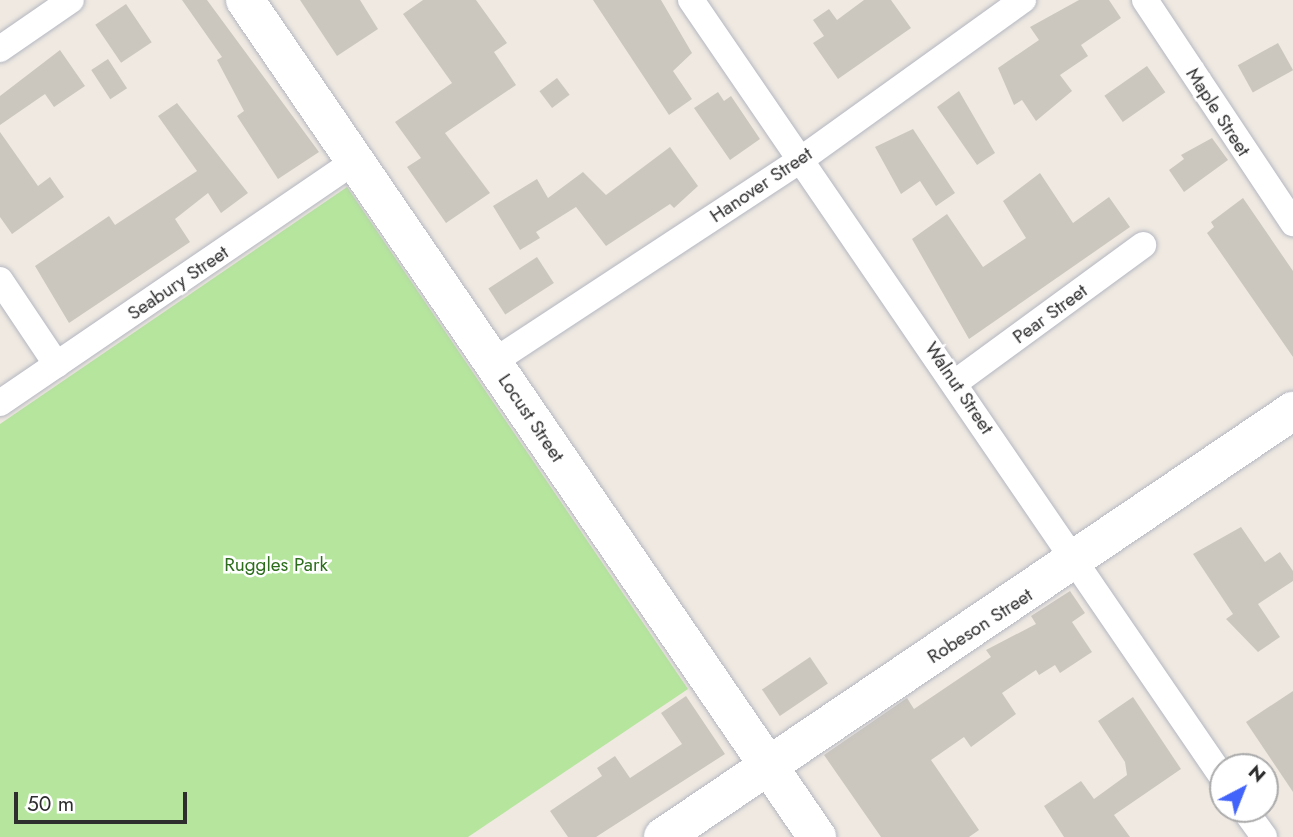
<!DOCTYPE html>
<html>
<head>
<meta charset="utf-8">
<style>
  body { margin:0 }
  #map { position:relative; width:1293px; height:837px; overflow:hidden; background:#efe9e1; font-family:Jost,sans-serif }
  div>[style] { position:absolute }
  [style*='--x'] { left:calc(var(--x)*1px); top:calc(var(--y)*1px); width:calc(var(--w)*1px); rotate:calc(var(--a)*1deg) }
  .green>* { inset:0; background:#b6e59e }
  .building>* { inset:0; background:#cbc7bf; transform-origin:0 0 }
  .roads { filter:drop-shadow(0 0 2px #b4b7c1) drop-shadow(0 0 2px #b4b7c1) }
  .street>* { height:26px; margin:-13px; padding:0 13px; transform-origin:13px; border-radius:13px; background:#fff }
  .secondary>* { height:38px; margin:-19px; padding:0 19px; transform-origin:19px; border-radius:19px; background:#fff }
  span { translate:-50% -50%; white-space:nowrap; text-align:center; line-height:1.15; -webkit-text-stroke:5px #fff; paint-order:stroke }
  .street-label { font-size:19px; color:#2e2e2e }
  .park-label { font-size:19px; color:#2c6e1b }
  .north { position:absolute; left:1209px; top:753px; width:70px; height:70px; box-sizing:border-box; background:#fff; border:2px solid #ababab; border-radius:50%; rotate:42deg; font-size:19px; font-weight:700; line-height:28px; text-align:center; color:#2e2e2e }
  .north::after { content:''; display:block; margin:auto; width:24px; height:32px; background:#4264fb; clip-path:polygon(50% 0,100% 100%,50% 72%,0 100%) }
  .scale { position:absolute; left:14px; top:792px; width:173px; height:32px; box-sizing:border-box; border:4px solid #2e2e2e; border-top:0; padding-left:9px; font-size:21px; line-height:24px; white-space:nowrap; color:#2e2e2e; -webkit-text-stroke:5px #fff; paint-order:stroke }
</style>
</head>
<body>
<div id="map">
  <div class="green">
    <i style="clip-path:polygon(347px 187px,688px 689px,468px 837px,0 837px,0 424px)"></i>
  </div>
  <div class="building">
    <i style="clip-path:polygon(182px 0,207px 0,319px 152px,278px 179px,237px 116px,244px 111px,217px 60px,222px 57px)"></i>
    <i style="clip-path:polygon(300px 0,360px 0,378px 29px,337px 56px)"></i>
    <i style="clip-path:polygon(423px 0,476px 0,507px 43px,494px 52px,516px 85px,445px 133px,490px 193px,446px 223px,407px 167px,421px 158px,395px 122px,452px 83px,403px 14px)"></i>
    <i style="clip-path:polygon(593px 0,661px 0,692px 53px,673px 71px,692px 99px,669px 115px)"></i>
    <i style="clip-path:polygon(864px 0,891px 0,911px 28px,838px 79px,813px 43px,824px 36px,813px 20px,829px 9px,837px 20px)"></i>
    <i style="clip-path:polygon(1079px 0,1109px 0,1121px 18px,1081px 45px,1088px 56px,1060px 75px,1072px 91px,1036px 121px,1022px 100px,1014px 105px,998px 68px,1039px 40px,1030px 27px)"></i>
    <i style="left:126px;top:4px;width:46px;height:37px;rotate:56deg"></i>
    <i style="left:1278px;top:43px;width:31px;height:46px;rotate:61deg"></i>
    <i style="clip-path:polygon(60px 50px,85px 86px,54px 107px,45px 94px,0 125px,0 96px)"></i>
    <i style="left:108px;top:59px;width:35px;height:20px;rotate:57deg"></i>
    <i style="left:1147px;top:66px;width:32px;height:52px;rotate:55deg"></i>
    <i style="left:557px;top:78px;width:21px;height:22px;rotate:53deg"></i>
    <i style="clip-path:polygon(959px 91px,995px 153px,977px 165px,937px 107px)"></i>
    <i style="clip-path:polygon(718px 92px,724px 101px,731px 96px,760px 139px,730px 160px,694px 108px)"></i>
    <i style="clip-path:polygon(177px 103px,248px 193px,221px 213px,208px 193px,175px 219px,190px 242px,69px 323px,35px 266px,109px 216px,115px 225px,197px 171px,158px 116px)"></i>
    <i style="clip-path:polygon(913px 129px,955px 193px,936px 206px,920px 181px,901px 194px,875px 147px)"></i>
    <i style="clip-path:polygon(0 132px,38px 186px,50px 177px,64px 197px,12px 234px,0 217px)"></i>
    <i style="clip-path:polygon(1212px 138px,1228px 160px,1184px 192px,1169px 170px,1184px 159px,1181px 155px)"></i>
    <i style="clip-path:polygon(670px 147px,698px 186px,674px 208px,670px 204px,606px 246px,576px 207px,536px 232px,540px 238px,520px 250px,493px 206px,537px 179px,548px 198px,583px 172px,606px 195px)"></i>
    <i style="clip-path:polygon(1040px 173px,1073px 223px,1109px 197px,1130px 227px,969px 339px,912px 239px,947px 214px,983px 267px,1026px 238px,1003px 201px)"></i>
    <i style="clip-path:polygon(1243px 198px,1293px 271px,1293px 357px,1207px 233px,1214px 227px,1211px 222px)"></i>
    <i style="left:537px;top:257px;width:31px;height:58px;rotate:57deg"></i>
    <i style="clip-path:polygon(1241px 527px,1265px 562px,1280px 552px,1293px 571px,1293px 581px,1258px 604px,1280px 637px,1258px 652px,1226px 619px,1233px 614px,1193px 554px)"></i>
    <i style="clip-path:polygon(1070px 591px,1085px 613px,1072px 622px,1092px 652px,1060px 673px,1055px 665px,1039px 675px,1036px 670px,1002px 693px,1016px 714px,971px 747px,964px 737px,931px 760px,979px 830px,969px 837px,881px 837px,824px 755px,907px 698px,914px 709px,991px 657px,986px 650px,1036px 624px,1031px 616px)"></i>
    <i style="left:810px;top:657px;width:32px;height:58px;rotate:56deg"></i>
    <i style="clip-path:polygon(1293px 691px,1293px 792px,1246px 722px)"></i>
    <i style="clip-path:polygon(686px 696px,725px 754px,596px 837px,568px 837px,550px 811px,602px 776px,597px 768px,615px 756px,630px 778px,682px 744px,661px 713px)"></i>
    <i style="clip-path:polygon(1133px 697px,1181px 769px,1114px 815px,1130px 837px,1064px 837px,1044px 806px,1081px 781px,1094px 799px,1127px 775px,1125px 762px,1098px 721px)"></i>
  </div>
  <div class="roads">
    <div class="street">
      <i style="--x:691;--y:0;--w:943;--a:55.64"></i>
      <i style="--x:1145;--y:0;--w:268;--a:56.4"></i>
      <i style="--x:0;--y:49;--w:86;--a:-34.6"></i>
      <i style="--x:0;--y:280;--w:102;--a:56.2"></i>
      <i style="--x:493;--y:362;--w:371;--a:-33.3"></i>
      <i style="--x:803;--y:158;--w:271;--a:-35.7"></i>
      <i style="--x:956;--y:382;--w:232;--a:-36.2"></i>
      <i style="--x:0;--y:403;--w:430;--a:-34.3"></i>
      <i style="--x:1244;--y:809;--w:34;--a:54"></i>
    </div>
    <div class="secondary">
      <i style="--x:245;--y:0;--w:1014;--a:55.65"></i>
      <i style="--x:663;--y:837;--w:761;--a:-34.07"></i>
    </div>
  </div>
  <div class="street-label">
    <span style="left:1218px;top:112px;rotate:57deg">Maple Street</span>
    <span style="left:761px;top:185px;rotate:-34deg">Hanover Street</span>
    <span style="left:178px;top:283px;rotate:-34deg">Seabury Street</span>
    <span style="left:1050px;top:314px;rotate:-36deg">Pear Street</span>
    <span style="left:959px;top:388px;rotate:56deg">Walnut Street</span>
    <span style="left:531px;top:418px;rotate:56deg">Locust Street</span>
    <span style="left:980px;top:626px;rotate:-33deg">Robeson Street</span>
  </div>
  <div class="park-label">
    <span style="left:276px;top:565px">Ruggles Park</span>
  </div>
  <div class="north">N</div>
  <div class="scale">50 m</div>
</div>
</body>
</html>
